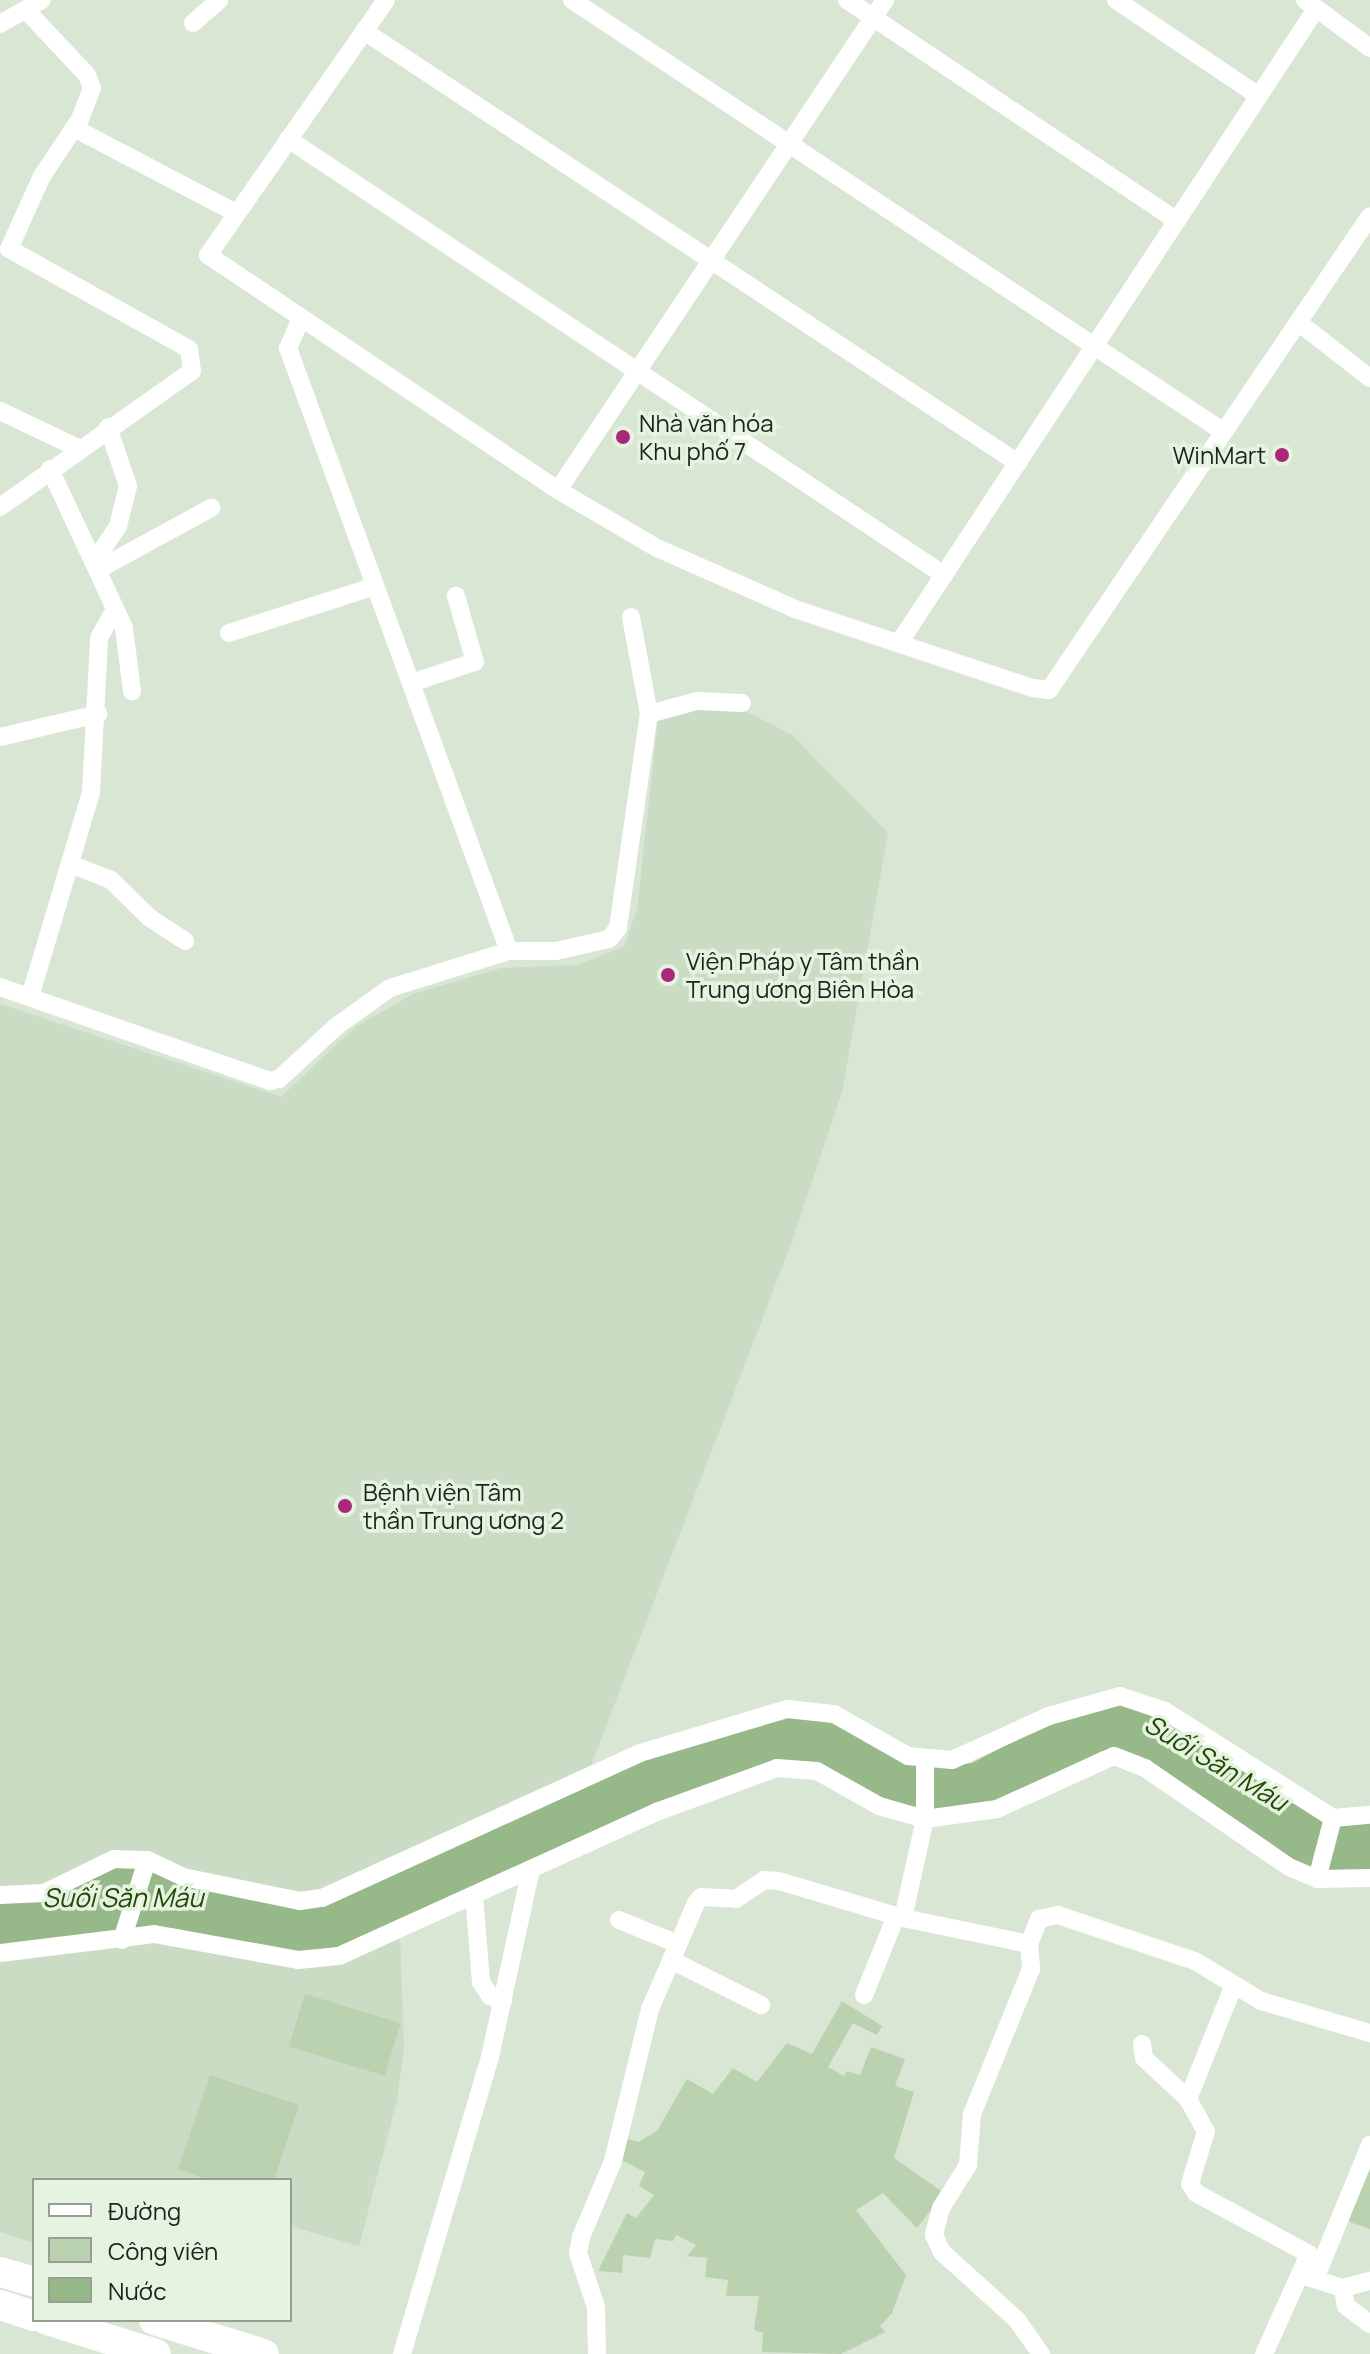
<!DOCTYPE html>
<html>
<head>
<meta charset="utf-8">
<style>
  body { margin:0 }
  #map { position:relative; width:1370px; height:2354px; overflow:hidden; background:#d8e6d3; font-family:Manrope,sans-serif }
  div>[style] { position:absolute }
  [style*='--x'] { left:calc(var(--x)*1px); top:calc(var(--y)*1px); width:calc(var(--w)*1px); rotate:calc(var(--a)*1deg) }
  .built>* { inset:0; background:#cadcc3 }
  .green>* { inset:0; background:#bbd2b0; transform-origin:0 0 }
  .water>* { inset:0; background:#97b889 }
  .minor>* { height:18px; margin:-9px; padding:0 9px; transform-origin:9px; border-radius:9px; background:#fff }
  .primary>* { height:30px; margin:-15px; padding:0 15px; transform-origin:15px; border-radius:15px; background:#fff }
  .dots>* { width:22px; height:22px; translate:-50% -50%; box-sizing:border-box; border:4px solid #e5f3e0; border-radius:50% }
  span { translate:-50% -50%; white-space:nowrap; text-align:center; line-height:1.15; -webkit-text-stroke:7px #e5f3e0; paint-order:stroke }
  .poi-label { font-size:24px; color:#1e231c }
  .left { translate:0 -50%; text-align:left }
  .right { translate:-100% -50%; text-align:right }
  .water-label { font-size:26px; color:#214a05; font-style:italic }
  .legend { position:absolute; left:32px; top:2178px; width:260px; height:144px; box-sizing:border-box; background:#e5f3e0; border:2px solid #95a092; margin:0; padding:10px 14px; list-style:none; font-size:24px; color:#1e231c }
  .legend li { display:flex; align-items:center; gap:16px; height:40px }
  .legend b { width:40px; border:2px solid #95a092 }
</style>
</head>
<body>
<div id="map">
  <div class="built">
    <i style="clip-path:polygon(705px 705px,737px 707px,792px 735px,888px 833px,842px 1092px,791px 1244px,590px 1768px,400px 1937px,404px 2049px,397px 2100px,359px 2246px,290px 2226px,290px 2180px,34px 2180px,34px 2243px,0 2232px,0 1004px,281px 1097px,355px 1027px,413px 994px,501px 968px,576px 965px,624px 947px,637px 910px,658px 719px)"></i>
  </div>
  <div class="green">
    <i style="left:305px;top:1994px;width:100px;height:55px;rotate:17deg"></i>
    <i style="clip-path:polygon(842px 2001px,882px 2026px,877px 2035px,853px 2023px,828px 2067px,844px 2076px,847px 2071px,860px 2075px,871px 2047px,905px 2059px,895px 2086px,914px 2092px,894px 2158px,944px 2193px,917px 2228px,883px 2193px,856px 2210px,906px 2275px,892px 2313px,880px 2326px,885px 2332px,841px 2354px,762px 2352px,763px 2333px,754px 2330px,759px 2296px,726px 2296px,728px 2280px,705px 2277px,707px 2258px,687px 2256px,696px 2245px,676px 2235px,673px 2241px,655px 2239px,650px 2258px,623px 2255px,622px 2273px,598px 2271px,627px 2213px,636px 2218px,654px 2195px,639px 2186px,645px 2172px,621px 2160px,625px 2138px,638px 2142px,657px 2131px,687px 2079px,713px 2094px,733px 2068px,757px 2082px,787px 2043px,812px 2054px)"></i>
    <i style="clip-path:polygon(210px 2075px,299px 2105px,274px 2180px,209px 2180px,178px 2169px)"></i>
    <i style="clip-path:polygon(1370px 2163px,1370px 2229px,1347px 2221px)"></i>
  </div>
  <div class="water">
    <i style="clip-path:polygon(1119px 1703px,1159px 1715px,1338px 1825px,1370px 1822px,1370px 1872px,1326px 1873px,1292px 1861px,1115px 1750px,1102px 1751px,993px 1803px,931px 1812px,882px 1801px,792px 1761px,337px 1950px,296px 1953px,172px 1928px,0 1947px,0 1902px,115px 1866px,133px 1864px,301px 1908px,644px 1756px,771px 1717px,832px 1720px,946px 1767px,972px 1763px,1049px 1723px)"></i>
  </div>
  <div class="minor">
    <i style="--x:386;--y:0;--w:311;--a:124.9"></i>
    <i style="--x:208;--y:255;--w:422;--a:33.9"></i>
    <i style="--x:558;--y:490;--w:115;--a:30.4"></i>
    <i style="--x:657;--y:548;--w:151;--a:23.8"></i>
    <i style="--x:795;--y:609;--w:251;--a:18.4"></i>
    <i style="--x:1033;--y:688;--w:16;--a:7"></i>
    <i style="--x:1049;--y:690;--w:572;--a:-55.89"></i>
    <i style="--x:572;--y:0;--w:782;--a:33.53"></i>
    <i style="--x:847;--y:0;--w:397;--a:33.8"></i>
    <i style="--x:1116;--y:0;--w:172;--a:33.9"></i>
    <i style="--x:1305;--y:0;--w:81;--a:36.4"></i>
    <i style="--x:193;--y:23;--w:35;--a:-41"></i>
    <i style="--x:0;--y:24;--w:48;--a:-29.7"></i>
    <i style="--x:364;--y:31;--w:784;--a:33.45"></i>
    <i style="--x:74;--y:128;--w:183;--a:27.7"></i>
    <i style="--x:288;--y:139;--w:788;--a:33.61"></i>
    <i style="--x:301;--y:318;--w:33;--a:113"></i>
    <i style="--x:288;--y:348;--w:642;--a:69.87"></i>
    <i style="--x:1298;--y:322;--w:91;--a:37.9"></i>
    <i style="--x:0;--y:411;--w:86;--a:25.4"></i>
    <i style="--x:50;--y:469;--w:175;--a:65"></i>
    <i style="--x:124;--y:628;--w:64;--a:82.8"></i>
    <i style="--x:558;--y:490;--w:589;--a:-56.28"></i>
    <i style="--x:0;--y:507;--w:235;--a:-35.3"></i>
    <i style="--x:192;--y:371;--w:22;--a:-98"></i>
    <i style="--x:189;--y:349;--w:206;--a:-150.9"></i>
    <i style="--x:9;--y:249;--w:80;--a:-65.7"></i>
    <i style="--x:42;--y:176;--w:69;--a:-56.3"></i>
    <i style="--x:80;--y:119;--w:33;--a:-69"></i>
    <i style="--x:92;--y:88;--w:14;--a:-111"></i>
    <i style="--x:87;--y:75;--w:89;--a:-133.2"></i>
    <i style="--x:96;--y:559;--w:40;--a:-56"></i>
    <i style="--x:118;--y:526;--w:41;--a:-76"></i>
    <i style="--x:128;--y:486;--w:62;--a:-108.7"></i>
    <i style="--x:99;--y:569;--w:128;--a:-28.6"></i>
    <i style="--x:631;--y:617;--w:99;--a:79.5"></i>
    <i style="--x:229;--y:633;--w:153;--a:-17.8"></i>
    <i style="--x:899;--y:643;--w:759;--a:-56.67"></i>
    <i style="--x:411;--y:683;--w:67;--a:-18.2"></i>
    <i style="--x:475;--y:662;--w:69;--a:-106.1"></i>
    <i style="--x:0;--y:737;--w:101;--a:-13.2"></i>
    <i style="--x:73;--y:865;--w:41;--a:21.5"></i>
    <i style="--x:111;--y:880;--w:54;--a:44.3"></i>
    <i style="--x:150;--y:918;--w:42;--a:33.3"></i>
    <i style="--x:0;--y:987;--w:286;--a:19.2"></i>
    <i style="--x:270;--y:1081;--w:9;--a:-13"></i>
    <i style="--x:279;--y:1079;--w:80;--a:-42.5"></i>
    <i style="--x:338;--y:1025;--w:64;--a:-35.4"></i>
    <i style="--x:390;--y:988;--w:125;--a:-17.3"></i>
    <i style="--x:509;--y:951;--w:47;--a:0"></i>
    <i style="--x:556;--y:951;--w:54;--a:-12.8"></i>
    <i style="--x:609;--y:939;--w:14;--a:-51"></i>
    <i style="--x:618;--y:928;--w:216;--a:-81.8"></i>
    <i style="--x:649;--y:714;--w:50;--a:-15.2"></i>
    <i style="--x:697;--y:701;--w:45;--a:2.5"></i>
    <i style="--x:30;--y:997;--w:213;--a:-73.4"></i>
    <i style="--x:91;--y:793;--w:155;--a:-87"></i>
    <i style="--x:99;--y:638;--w:33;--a:-61"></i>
    <i style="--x:1317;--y:1879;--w:63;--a:-75.3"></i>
    <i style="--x:0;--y:1895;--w:44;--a:-2.6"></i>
    <i style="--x:44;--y:1893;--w:78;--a:-25.9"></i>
    <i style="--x:114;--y:1859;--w:33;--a:2"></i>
    <i style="--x:147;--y:1860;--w:40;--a:25"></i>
    <i style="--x:183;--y:1877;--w:119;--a:11.6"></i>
    <i style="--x:300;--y:1901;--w:22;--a:-8"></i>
    <i style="--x:322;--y:1898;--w:349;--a:-24.5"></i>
    <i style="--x:640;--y:1753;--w:153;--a:-16.7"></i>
    <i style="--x:787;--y:1709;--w:47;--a:6.1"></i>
    <i style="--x:834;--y:1714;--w:85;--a:29.6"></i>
    <i style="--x:908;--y:1756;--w:44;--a:5.2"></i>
    <i style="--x:952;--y:1760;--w:107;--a:-24.4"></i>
    <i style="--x:1049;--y:1716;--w:74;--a:-15.7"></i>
    <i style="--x:1120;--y:1696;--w:47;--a:18.4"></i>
    <i style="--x:1165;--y:1711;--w:199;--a:32.5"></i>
    <i style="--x:1333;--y:1818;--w:37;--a:-5"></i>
    <i style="--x:474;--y:1895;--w:87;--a:85.4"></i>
    <i style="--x:481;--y:1982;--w:17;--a:57"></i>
    <i style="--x:490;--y:1996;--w:14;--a:21"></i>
    <i style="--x:903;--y:1918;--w:129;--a:11.7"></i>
    <i style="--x:1029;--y:1944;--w:27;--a:-68"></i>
    <i style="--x:1039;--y:1919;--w:19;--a:-12"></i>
    <i style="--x:1058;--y:1915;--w:145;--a:18.6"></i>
    <i style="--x:1195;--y:1961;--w:77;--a:31.2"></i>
    <i style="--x:1261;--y:2001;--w:114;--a:16.4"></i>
    <i style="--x:619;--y:1920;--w:64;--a:22.1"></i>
    <i style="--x:122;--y:1940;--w:84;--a:-72.6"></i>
    <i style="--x:1029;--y:1944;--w:25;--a:85"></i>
    <i style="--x:1031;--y:1969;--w:157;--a:112.1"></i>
    <i style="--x:972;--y:2114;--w:51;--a:94.5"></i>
    <i style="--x:968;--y:2165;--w:51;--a:122.1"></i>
    <i style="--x:941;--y:2208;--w:28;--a:105"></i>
    <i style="--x:934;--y:2235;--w:19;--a:65"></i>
    <i style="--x:942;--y:2252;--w:101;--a:42.2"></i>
    <i style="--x:1017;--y:2320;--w:42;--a:54.8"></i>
    <i style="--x:0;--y:1953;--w:155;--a:-7"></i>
    <i style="--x:154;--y:1934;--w:146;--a:10.2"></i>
    <i style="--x:298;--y:1960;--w:41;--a:-5.6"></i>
    <i style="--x:339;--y:1956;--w:351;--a:-24.4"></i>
    <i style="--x:659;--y:1811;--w:126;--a:-20"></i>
    <i style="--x:777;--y:1768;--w:40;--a:4.3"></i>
    <i style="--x:817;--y:1771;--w:71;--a:29.4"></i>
    <i style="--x:879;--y:1806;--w:48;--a:15.8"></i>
    <i style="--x:925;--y:1819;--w:73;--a:-7.9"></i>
    <i style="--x:997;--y:1809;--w:128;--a:-24.4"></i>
    <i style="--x:1114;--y:1756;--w:33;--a:21"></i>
    <i style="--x:1145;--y:1768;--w:175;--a:34.5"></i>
    <i style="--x:1289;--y:1867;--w:30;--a:23"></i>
    <i style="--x:1317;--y:1879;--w:53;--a:-1.1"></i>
    <i style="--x:671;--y:1960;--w:101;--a:26.6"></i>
    <i style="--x:1233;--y:1987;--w:121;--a:111.9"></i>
    <i style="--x:1188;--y:2099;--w:37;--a:61"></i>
    <i style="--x:1206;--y:2131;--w:55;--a:106.8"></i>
    <i style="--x:1190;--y:2184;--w:11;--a:56"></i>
    <i style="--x:1196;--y:2193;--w:128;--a:28.4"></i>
    <i style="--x:1309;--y:2254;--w:110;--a:114.2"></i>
    <i style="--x:864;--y:1995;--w:85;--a:-67.9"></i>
    <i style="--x:1142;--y:2044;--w:14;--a:82"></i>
    <i style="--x:1144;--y:2058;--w:60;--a:43"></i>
    <i style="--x:1304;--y:2276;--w:41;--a:17.1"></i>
    <i style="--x:1343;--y:2288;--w:28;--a:-15"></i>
    <i style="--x:1315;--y:2279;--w:145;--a:-67.7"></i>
    <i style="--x:1343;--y:2288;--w:18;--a:81"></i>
    <i style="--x:1346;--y:2306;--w:30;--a:37"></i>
    <i style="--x:402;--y:2354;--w:310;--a:-73.5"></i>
    <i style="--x:490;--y:2057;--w:192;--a:-77.7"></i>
    <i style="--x:597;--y:2354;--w:47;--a:-91.2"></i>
    <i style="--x:596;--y:2307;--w:57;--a:-108.4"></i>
    <i style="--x:578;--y:2253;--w:16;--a:-79"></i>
    <i style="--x:581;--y:2237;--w:82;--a:-67.2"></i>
    <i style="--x:613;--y:2161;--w:156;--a:-76.3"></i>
    <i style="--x:650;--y:2009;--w:116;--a:-66.5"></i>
    <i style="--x:696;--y:1903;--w:8;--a:-50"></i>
    <i style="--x:701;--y:1897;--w:35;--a:3"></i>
    <i style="--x:736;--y:1899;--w:34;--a:-34"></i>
    <i style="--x:764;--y:1880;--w:15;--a:4"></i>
    <i style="--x:779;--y:1881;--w:129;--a:16.6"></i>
    <i style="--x:903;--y:1918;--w:101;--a:-77.5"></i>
    <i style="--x:925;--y:1819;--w:59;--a:-90"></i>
  </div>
  <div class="primary">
    <i style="--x:0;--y:2272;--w:35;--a:16"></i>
    <i style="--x:0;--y:2305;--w:36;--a:18"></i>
    <i style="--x:47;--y:2320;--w:114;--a:17.3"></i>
    <i style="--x:154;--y:2320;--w:115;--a:17.2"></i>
  </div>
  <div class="dots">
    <i style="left:623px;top:437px;background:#a8297a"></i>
    <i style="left:1282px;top:455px;background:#a8297a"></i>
    <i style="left:668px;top:975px;background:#a8297a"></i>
    <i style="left:345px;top:1506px;background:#a8297a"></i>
  </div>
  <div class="poi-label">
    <span class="left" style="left:639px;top:437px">Nhà văn hóa<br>Khu phố 7</span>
    <span class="right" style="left:1266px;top:455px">WinMart</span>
    <span class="left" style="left:686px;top:975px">Viện Pháp y Tâm thần<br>Trung ương Biên Hòa</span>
    <span class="left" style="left:363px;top:1506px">Bệnh viện Tâm<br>thần Trung ương 2</span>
  </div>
  <div class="water-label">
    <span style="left:1216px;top:1763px;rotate:31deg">Suối Săn Máu</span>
    <span style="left:123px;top:1898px">Suối Săn Máu</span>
  </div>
  <ul class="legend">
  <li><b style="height:10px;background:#fff"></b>Đường</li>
  <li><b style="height:22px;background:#bbd2b0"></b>Công viên</li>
  <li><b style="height:22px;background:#97b889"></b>Nước</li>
  </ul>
</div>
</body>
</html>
